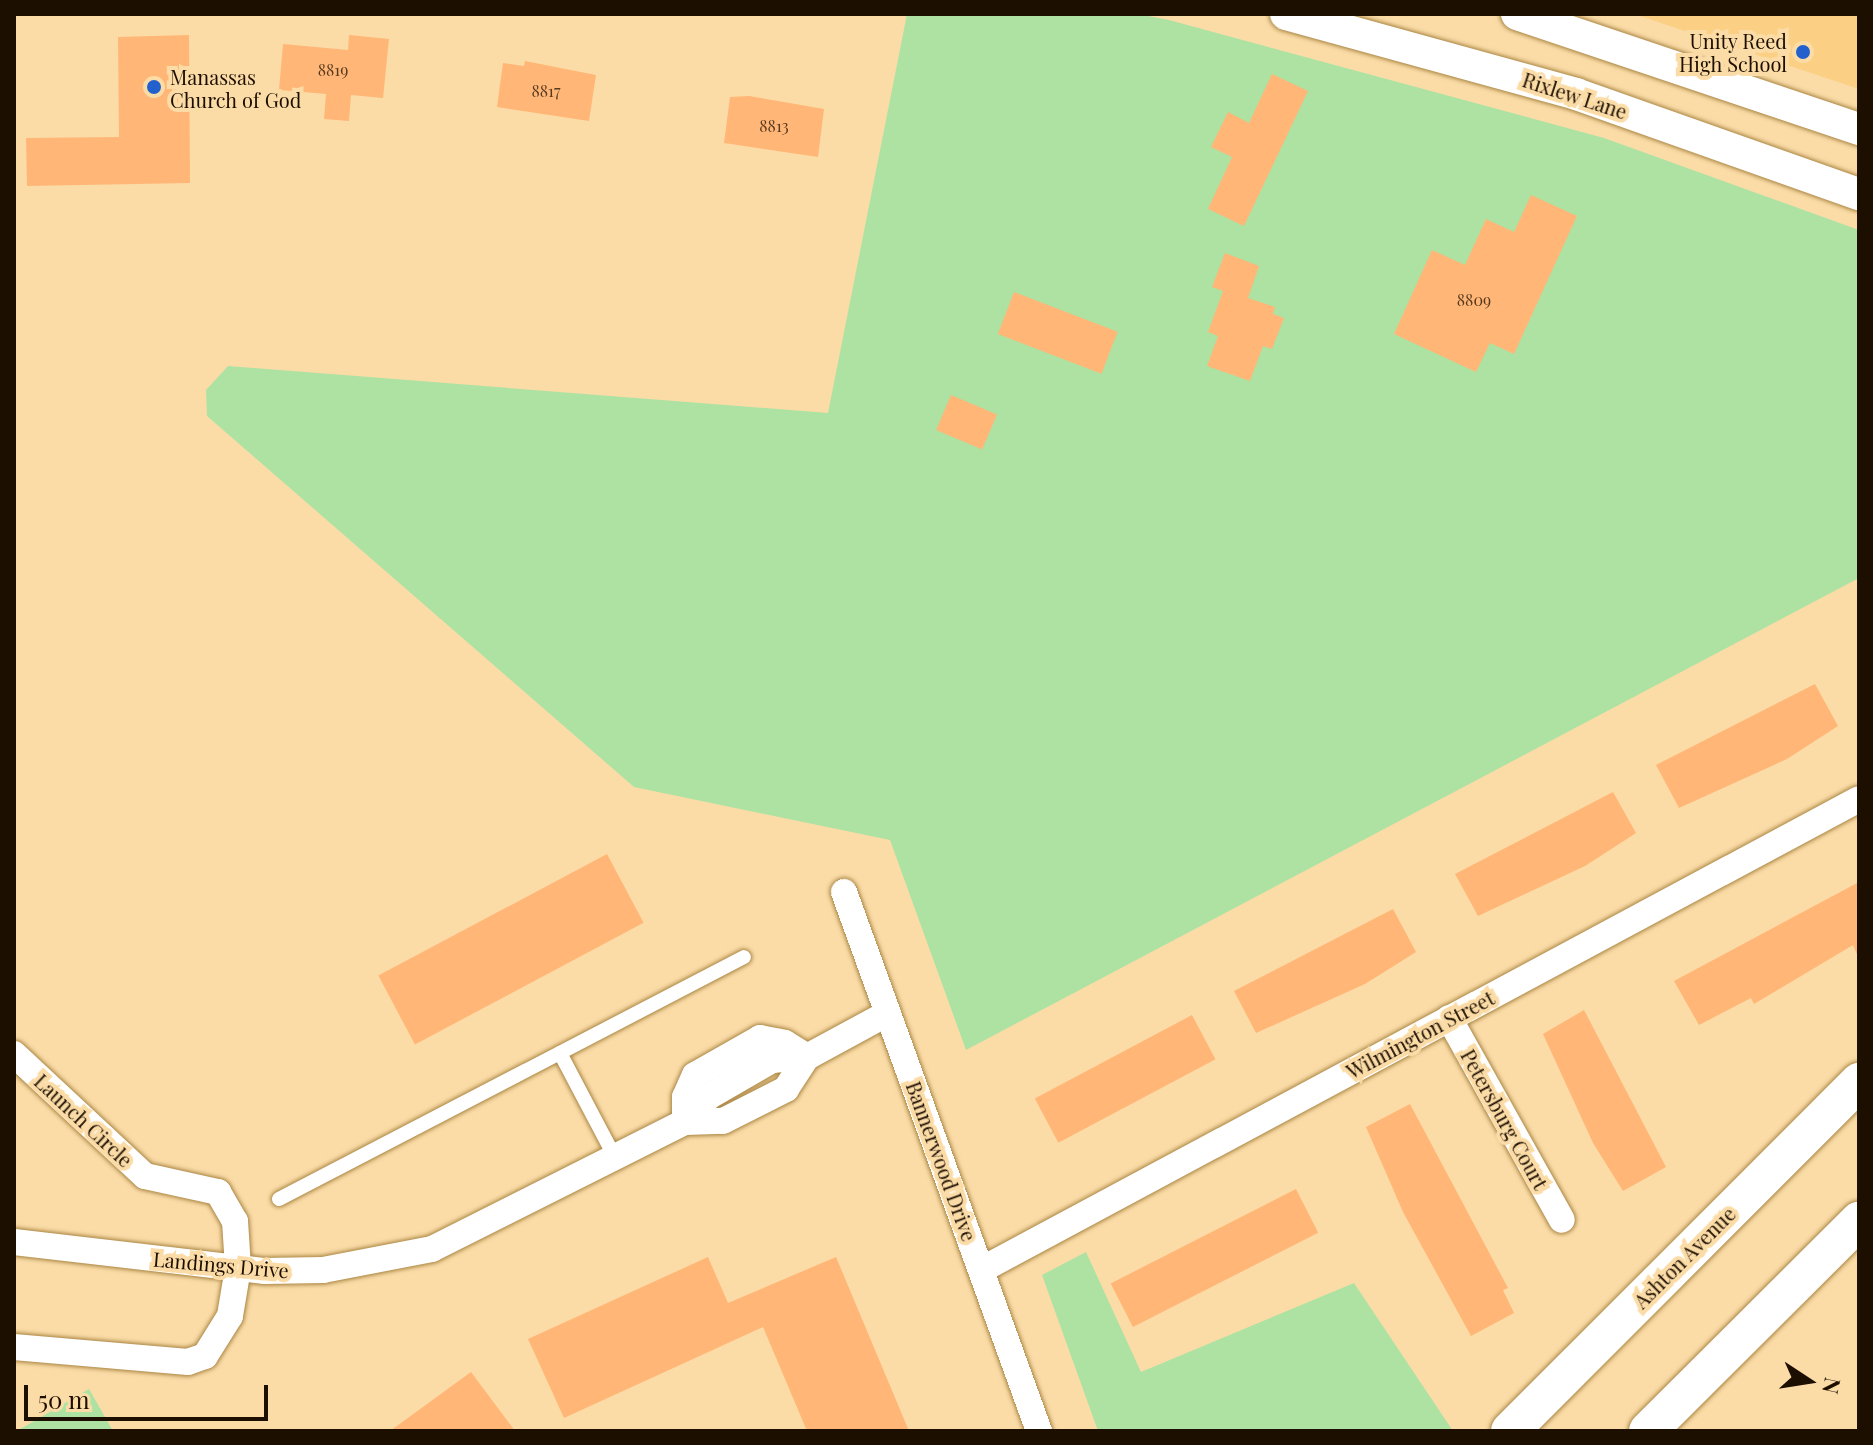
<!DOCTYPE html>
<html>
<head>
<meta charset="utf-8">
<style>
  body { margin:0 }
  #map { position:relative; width:1873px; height:1445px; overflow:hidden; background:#fbdca7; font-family:"Playfair Display",serif }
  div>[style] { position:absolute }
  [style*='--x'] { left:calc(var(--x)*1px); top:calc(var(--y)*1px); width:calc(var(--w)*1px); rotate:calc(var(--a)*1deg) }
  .built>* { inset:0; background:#fbd085 }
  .green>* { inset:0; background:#ade2a3 }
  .building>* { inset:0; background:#ffb677; transform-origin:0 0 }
  .roads { filter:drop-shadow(0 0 2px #aa8644) drop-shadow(0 0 2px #aa8644) }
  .service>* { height:14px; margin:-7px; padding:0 7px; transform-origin:7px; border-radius:7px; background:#fff }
  .minor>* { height:26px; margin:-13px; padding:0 13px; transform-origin:13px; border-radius:13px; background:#fff }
  .tertiary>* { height:32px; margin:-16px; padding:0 16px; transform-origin:16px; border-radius:16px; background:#fff }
  .secondary>* { height:38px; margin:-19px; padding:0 19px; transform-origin:19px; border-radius:19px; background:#fff }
  .dots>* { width:22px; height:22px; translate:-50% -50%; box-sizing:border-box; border:4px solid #fbdca7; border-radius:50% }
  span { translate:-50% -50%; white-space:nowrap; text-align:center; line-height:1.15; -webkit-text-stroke:8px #fbdca7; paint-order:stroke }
  .number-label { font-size:16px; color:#56391e }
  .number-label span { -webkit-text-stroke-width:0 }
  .poi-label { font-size:20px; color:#1d0f00 }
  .right { translate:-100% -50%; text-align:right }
  .left { translate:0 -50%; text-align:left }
  .street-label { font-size:20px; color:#1d0f00 }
  .frame { position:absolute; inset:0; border:16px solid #1d0f00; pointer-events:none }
  .north { position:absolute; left:1769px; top:1341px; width:80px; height:80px; -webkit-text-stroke:6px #fbdca7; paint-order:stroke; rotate:102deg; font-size:22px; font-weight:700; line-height:32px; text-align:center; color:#1d0f00 }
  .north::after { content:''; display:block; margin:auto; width:28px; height:36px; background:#1d0f00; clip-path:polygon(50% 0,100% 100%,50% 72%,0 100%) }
  .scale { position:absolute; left:24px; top:1385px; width:244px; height:36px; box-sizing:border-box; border:4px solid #1d0f00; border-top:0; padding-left:10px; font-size:24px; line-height:28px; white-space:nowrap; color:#1d0f00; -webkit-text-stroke:6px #fbdca7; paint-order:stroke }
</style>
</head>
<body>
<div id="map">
  <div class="built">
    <i style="clip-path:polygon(1634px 14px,1859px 14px,1859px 89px)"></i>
  </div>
  <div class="green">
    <i style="clip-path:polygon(907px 14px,1138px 14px,1169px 20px,1604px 138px,1859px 230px,1859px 578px,966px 1050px,890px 840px,634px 787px,207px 416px,206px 390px,228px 366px,828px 413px)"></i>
    <i style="clip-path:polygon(1086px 1252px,1141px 1372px,1354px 1283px,1453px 1431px,1098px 1431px,1042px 1275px)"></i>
    <i style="clip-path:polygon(89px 1389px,113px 1431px,17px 1431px)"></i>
  </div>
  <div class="building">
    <i style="clip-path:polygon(189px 35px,190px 183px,27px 186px,26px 138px,119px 137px,118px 37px)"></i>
    <i style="clip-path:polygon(349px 35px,389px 39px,383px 98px,351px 95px,349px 121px,324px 119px,326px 94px,279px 90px,283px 44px,348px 50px)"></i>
    <i style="clip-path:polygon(525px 61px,596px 75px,589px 121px,497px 107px,503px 63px,524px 66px)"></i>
    <i style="clip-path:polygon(1272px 74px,1308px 91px,1244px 226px,1208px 209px,1232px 157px,1211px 147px,1228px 112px,1249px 123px)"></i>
    <i style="clip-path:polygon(749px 96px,824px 109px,818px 157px,724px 143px,730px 97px)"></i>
    <i style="clip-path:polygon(1531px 195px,1577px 216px,1514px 354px,1490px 343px,1476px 372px,1394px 334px,1432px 250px,1465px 265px,1486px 219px,1514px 232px)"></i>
    <i style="clip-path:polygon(1225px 253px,1259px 266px,1248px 298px,1275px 307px,1273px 314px,1284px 318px,1272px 349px,1263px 346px,1250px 381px,1207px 366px,1218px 336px,1208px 332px,1223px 291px,1212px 287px)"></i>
    <i style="left:1014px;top:292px;width:111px;height:45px;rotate:21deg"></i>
    <i style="left:951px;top:395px;width:50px;height:38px;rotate:23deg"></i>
    <i style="clip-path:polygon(1815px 684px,1838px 726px,1787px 759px,1679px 808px,1656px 765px)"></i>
    <i style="clip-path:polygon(1613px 792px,1636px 833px,1585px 866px,1478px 916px,1455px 874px)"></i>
    <i style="left:607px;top:854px;width:78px;height:259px;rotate:62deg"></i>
    <i style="clip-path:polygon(1859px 882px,1859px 959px,1853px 945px,1754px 1004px,1751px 998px,1699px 1025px,1674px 981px)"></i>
    <i style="clip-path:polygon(1393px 909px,1416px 952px,1365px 984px,1256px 1033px,1234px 991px)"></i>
    <i style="clip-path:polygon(1584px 1010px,1666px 1167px,1623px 1191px,1593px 1143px,1543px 1034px)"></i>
    <i style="left:1192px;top:1015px;width:50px;height:178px;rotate:62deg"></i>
    <i style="clip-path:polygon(1410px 1104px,1508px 1288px,1503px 1290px,1514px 1313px,1471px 1336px,1403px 1212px,1366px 1127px)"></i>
    <i style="left:1296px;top:1189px;width:49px;height:208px;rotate:63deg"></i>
    <i style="clip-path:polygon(708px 1257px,728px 1303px,836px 1257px,909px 1431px,807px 1431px,763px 1327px,564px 1418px,528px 1339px)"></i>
    <i style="clip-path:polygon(471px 1372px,515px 1431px,390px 1431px)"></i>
  </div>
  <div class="roads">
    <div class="service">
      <i style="--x:560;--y:1053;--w:120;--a:62.2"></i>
      <i style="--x:279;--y:1199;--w:524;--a:-27.49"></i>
    </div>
    <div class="minor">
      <i style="--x:844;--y:892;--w:573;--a:70.11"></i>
      <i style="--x:1449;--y:1018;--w:231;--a:60.8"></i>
      <i style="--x:14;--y:1054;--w:179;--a:43"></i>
      <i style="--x:145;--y:1176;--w:75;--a:12.4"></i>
      <i style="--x:218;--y:1192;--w:34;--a:60"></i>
      <i style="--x:235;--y:1221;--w:47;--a:86.3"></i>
      <i style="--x:238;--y:1268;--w:49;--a:99.5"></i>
      <i style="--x:230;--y:1316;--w:47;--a:122"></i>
      <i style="--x:205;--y:1356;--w:18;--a:161"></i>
      <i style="--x:188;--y:1362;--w:175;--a:-175.1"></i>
      <i style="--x:685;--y:1122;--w:25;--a:-90"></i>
      <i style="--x:685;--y:1097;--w:24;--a:-66"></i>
      <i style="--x:695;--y:1075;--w:75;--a:-29.6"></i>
      <i style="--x:760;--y:1038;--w:25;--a:11"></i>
      <i style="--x:785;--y:1043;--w:26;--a:32"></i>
      <i style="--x:685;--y:1122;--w:38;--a:-2"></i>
      <i style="--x:723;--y:1121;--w:71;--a:-26.9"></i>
      <i style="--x:786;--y:1089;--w:38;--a:-57"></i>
      <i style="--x:14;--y:1242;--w:253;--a:6.6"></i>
      <i style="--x:265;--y:1271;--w:58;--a:-1"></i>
      <i style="--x:323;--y:1270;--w:111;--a:-10.9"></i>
      <i style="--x:432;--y:1249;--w:283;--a:-26.7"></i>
      <i style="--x:685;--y:1122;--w:34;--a:-47"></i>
      <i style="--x:708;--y:1097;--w:74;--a:-30"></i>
      <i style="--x:772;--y:1060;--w:35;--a:-5"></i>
      <i style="--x:807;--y:1057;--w:92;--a:-28.5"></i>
      <i style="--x:981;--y:1270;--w:996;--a:-28.21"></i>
    </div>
    <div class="tertiary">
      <i style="--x:1286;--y:14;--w:301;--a:15.4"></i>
      <i style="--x:1576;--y:94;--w:300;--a:19.5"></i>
      <i style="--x:1517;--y:14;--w:361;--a:18.6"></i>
    </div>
    <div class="secondary">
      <i style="--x:1510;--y:1431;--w:494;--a:-45"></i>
      <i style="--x:1648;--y:1431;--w:298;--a:-44.9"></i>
    </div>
  </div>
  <div class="dots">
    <i style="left:1803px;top:52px;background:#2261cd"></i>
    <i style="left:154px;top:87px;background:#2261cd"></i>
  </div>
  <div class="number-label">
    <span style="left:333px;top:70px">8819</span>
    <span style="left:546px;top:91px">8817</span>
    <span style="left:774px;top:126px">8813</span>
    <span style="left:1474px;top:300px">8809</span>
  </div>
  <div class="poi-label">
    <span class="right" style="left:1787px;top:52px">Unity Reed<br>High School</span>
    <span class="left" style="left:170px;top:88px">Manassas<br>Church of God</span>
  </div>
  <div class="street-label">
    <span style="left:1575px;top:95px;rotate:18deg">Rixlew Lane</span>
    <span style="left:1420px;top:1034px;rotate:-28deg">Wilmington Street</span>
    <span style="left:1505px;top:1119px;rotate:61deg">Petersburg Court</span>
    <span style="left:84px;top:1120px;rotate:43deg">Launch Circle</span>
    <span style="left:942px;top:1161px;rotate:70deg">Bannerwood Drive</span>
    <span style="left:1684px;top:1257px;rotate:-45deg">Ashton Avenue</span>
    <span style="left:221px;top:1264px;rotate:5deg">Landings Drive</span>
  </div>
  <div class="frame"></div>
  <div class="north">N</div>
  <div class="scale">50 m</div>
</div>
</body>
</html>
